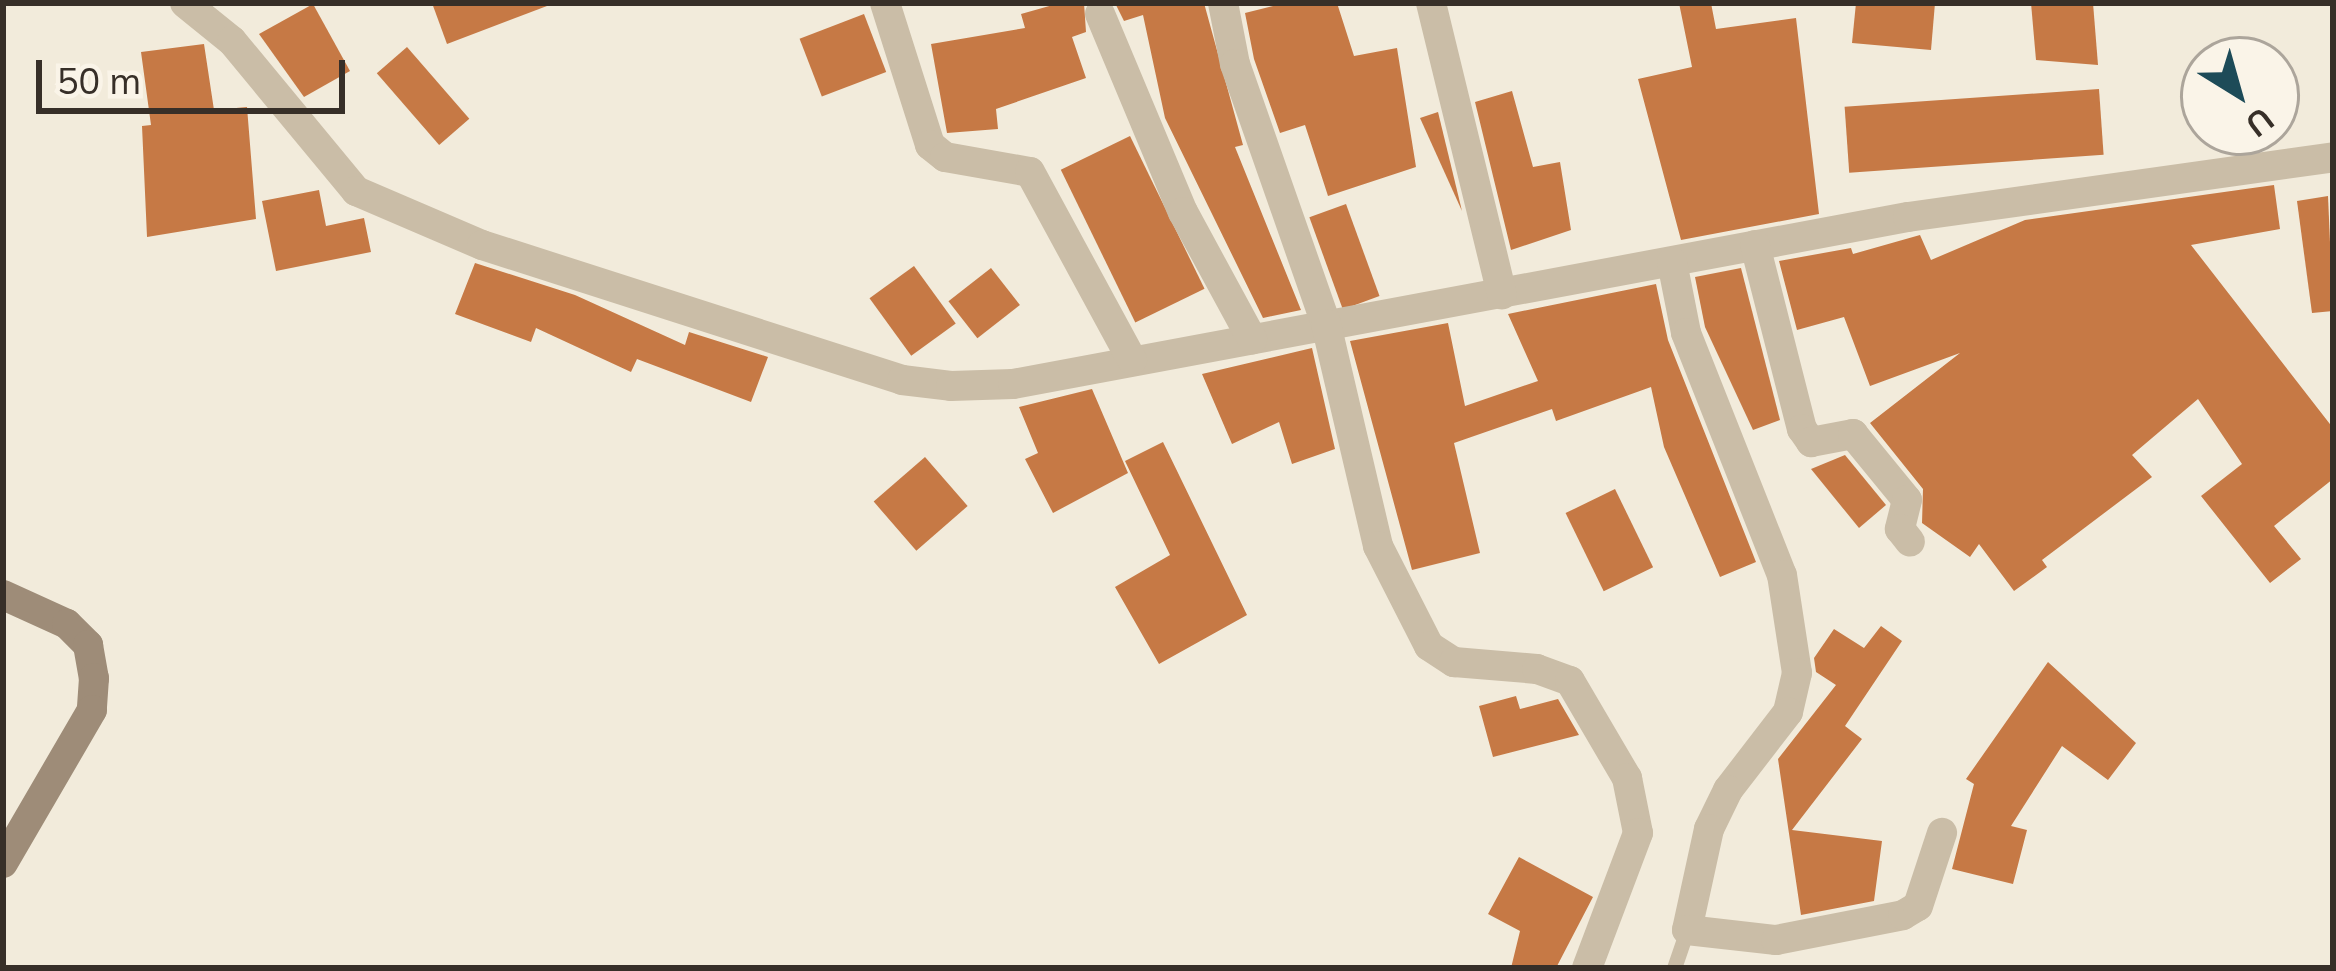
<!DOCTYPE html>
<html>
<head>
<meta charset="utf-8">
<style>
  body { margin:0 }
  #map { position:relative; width:2336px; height:971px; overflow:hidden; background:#f2ebdb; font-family:Mulish,sans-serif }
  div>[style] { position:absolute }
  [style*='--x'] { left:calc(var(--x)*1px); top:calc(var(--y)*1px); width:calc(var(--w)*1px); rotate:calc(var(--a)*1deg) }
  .building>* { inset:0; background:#c67945; transform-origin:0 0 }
  .lane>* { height:15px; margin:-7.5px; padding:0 7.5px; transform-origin:7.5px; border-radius:7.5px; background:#cabda7 }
  .street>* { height:30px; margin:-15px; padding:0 15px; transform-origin:15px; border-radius:15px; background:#cabda7 }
  .secondary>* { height:30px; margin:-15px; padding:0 15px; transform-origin:15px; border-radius:15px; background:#9e8c78 }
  span { translate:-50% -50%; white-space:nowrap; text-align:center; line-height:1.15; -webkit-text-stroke:12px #faf4e8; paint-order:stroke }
  .frame { position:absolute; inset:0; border:6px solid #372f28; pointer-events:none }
  .north { position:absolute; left:2180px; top:36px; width:120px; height:120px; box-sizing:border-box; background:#faf4e8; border:3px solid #aca59b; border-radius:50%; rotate:143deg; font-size:33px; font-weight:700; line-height:48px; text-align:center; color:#372f28 }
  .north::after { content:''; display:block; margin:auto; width:42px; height:54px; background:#1d4b58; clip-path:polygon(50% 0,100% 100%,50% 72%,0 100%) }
  .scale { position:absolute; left:36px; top:60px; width:309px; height:54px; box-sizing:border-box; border:6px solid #372f28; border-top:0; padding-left:15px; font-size:36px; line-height:42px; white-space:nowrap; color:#372f28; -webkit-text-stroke:9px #faf4e8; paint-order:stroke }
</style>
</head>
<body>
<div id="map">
  <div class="building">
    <i style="clip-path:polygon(432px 3px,546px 3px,547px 6px,447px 44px)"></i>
    <i style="clip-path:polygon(1060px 3px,1084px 3px,1086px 32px,1072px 37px,1086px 78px,996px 109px,998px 129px,947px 133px,931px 44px,1025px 28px,1021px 14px)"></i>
    <i style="clip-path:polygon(1115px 3px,1204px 3px,1243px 145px,1235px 147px,1301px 310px,1263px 318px,1165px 118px,1143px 15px,1124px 21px)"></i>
    <i style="clip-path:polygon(1285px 3px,1337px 3px,1354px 56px,1397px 48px,1416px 167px,1328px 196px,1305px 125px,1280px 133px,1254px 59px,1245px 13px)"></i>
    <i style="clip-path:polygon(1679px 3px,1711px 3px,1716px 29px,1796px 18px,1819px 214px,1681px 240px,1638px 79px,1692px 67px)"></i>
    <i style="clip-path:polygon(1856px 3px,1935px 3px,1931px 50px,1852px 43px)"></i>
    <i style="clip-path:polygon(2031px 3px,2093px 3px,2098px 65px,2036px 60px)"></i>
    <i style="clip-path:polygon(313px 4px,350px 71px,304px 97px,259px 34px)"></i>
    <i style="left:864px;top:14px;width:62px;height:69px;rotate:69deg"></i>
    <i style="clip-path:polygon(204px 44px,214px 110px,247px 107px,256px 219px,147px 237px,142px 126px,151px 125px,141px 52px)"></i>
    <i style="left:407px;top:47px;width:95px;height:40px;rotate:49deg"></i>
    <i style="left:2099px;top:89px;width:66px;height:255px;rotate:86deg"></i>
    <i style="clip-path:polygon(1512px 91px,1533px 167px,1560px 162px,1571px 230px,1511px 250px,1475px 102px)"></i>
    <i style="clip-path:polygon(1438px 112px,1462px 211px,1420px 118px)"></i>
    <i style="left:1130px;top:136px;width:170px;height:77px;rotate:64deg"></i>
    <i style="clip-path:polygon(2274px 185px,2280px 229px,2191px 245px,2333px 428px,2333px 479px,2274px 526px,2301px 559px,2270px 583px,2201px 496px,2242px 464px,2198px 399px,2132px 455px,2152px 477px,2042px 560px,2047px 567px,2014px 591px,1979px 544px,1970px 557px,1922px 523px,1923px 489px,1870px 423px,1960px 353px,1870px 386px,1844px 317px,1797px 330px,1779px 261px,1851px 248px,1853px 254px,1920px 235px,1931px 260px,2025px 220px)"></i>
    <i style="clip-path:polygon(319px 190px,326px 226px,364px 218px,371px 252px,276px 271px,262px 201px)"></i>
    <i style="clip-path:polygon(2328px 196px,2333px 311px,2312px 313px,2297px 201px)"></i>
    <i style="left:1346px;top:204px;width:98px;height:39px;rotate:70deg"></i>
    <i style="clip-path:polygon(475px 263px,575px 295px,685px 345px,689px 332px,768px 357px,751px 402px,637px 359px,631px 372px,536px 328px,531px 342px,455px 314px)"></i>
    <i style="left:914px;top:266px;width:71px;height:55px;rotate:54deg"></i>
    <i style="left:991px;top:268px;width:47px;height:54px;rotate:52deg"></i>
    <i style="clip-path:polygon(1741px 268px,1780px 420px,1753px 430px,1705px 327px,1695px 277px)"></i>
    <i style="clip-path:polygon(1656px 284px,1668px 340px,1756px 562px,1720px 577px,1664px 447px,1651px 387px,1556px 421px,1552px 409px,1454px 443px,1480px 553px,1412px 570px,1350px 341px,1448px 323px,1465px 406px,1538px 381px,1508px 314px)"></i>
    <i style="clip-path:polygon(1312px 348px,1335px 449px,1292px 464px,1279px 422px,1232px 444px,1202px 374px)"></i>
    <i style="clip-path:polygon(1092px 389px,1128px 473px,1053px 513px,1025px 459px,1038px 453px,1019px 407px)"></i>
    <i style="clip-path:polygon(1163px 442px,1247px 615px,1159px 664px,1115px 587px,1170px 555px,1125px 461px)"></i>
    <i style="clip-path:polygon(1845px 455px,1886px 505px,1859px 528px,1811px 469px)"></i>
    <i style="left:925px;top:457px;width:65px;height:68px;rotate:49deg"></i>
    <i style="left:1615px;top:489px;width:87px;height:55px;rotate:64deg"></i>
    <i style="clip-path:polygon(1881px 626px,1902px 641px,1845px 726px,1862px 739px,1792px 830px,1882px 841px,1874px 901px,1801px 915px,1778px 759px,1836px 685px,1816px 672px,1814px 658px,1834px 629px,1864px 648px)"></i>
    <i style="clip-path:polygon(2048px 662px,2136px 743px,2108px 780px,2062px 746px,2011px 826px,2027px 830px,2013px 884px,1952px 869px,1974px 784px,1966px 779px)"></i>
    <i style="clip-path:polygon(1516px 696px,1520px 709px,1558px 699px,1579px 735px,1493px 757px,1479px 706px)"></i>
    <i style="clip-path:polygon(1519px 857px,1593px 897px,1556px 968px,1511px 968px,1520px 931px,1488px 914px)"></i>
  </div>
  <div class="lane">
    <i style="--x:1674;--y:968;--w:40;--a:-71.1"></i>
  </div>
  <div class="street">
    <i style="--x:185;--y:3;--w:60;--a:39"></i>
    <i style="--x:232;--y:41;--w:195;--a:50.4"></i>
    <i style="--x:356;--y:191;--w:137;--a:23.2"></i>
    <i style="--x:482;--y:245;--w:441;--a:17.8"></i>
    <i style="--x:902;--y:380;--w:49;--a:7"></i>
    <i style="--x:951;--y:386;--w:62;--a:-1.8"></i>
    <i style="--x:1013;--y:384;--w:910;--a:-10.57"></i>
    <i style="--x:1908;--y:217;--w:429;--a:-8"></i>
    <i style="--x:885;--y:3;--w:149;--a:72.4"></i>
    <i style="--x:930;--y:145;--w:19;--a:39"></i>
    <i style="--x:945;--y:157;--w:86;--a:10"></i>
    <i style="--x:1030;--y:172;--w:214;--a:61.5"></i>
    <i style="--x:1223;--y:3;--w:62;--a:78.9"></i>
    <i style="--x:1235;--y:64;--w:275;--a:70.7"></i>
    <i style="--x:1326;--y:324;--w:228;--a:76.8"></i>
    <i style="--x:1378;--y:546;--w:112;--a:63"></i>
    <i style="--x:1429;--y:646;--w:30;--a:33"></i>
    <i style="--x:1454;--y:662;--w:83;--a:4.8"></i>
    <i style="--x:1537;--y:669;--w:35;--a:20"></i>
    <i style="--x:1570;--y:681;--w:113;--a:59.6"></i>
    <i style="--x:1627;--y:778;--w:56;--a:78.7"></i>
    <i style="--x:1638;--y:833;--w:144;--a:110.7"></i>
    <i style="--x:1431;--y:3;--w:300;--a:76.3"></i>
    <i style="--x:1100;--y:14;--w:215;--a:67.3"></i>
    <i style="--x:1183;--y:212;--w:145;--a:61.5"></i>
    <i style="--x:1755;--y:245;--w:190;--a:75.7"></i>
    <i style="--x:1802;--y:429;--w:16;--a:55"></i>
    <i style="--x:1811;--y:442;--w:43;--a:-10.8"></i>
    <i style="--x:1853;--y:434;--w:85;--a:50.7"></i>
    <i style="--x:1907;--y:500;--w:30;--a:104"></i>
    <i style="--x:1900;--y:529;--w:16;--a:52"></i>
    <i style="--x:1672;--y:262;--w:72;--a:78.8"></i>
    <i style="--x:1686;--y:333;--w:260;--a:68.4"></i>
    <i style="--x:1782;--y:575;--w:99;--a:81.3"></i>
    <i style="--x:1797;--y:673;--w:40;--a:103"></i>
    <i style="--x:1788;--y:712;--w:98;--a:127.6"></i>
    <i style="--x:1728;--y:790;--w:43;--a:116"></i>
    <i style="--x:1709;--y:829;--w:103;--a:102.3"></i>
    <i style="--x:1687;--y:930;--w:90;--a:6.4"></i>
    <i style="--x:1776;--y:940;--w:129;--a:-11.1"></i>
    <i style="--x:1903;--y:915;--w:17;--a:-31"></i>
    <i style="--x:1918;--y:906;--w:77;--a:-71.8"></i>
  </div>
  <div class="secondary">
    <i style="--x:3;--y:595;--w:70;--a:24.4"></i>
    <i style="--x:67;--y:624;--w:30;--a:45"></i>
    <i style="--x:88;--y:645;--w:34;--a:80"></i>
    <i style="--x:94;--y:678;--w:32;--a:94"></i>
    <i style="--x:92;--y:710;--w:177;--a:120.2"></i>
  </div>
  <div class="frame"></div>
  <div class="north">U</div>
  <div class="scale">50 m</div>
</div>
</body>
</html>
